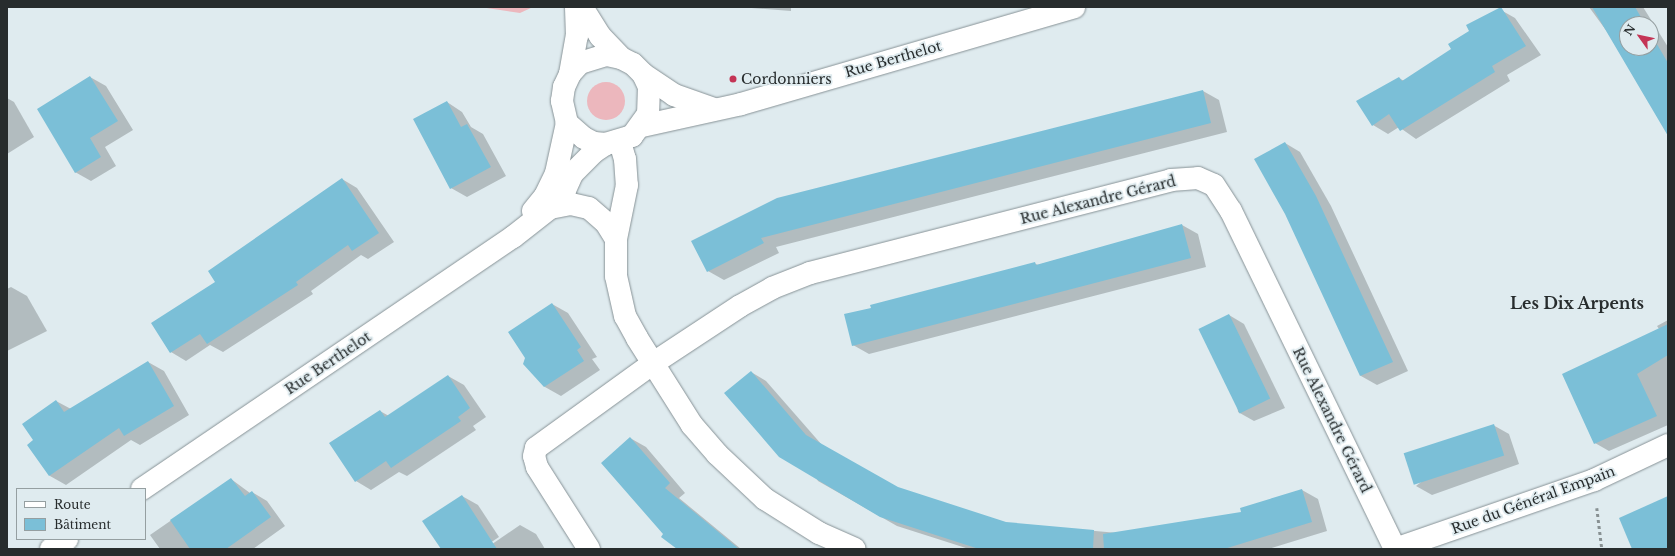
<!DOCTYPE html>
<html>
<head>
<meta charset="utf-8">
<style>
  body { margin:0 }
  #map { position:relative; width:1675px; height:556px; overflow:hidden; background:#dfebef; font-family:"Libre Baskerville",serif }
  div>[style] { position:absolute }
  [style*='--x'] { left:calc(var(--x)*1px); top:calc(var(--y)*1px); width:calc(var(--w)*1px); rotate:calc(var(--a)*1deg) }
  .green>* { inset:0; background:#ecb7bd }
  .round { border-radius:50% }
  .shadow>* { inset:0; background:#0003 }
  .building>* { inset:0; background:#7bbfd7; transform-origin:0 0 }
  .path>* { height:2.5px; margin-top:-1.25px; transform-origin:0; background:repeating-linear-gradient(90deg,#889193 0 3px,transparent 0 6px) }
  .roads { filter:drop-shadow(0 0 1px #879296) drop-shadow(0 0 1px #879296) }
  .minor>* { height:22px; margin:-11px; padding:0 11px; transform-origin:11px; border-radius:11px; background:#fff }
  .dots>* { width:11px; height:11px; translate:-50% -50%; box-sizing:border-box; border:2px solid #dfebef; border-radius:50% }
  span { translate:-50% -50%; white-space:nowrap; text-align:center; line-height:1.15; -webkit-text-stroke:3.5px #dfebef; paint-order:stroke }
  .street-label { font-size:14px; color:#272c2d }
  .poi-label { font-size:14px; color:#272c2d }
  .left { translate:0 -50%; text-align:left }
  .quarter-label { font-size:16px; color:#272c2d; font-weight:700 }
  .frame { position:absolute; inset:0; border:8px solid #272c2d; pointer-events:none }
  .legend { position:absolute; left:16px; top:488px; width:130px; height:52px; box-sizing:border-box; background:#dfebef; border:1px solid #959fa1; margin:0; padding:5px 7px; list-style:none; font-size:12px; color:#272c2d }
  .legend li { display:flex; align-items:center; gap:8px; height:20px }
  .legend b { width:20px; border:1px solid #959fa1 }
  .north { position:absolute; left:1619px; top:16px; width:40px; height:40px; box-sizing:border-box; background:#dfebef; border:1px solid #959fa1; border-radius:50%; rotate:303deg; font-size:11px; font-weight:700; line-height:16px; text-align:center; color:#272c2d }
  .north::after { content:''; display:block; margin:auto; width:14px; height:18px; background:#c43455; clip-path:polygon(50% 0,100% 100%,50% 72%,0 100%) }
</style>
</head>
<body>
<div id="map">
  <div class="green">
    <i style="clip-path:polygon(480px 7px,533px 7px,520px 13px)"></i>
    <i class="round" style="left:587px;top:82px;width:38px;height:38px"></i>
  </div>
  <div class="shadow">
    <i style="clip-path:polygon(739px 7px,791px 7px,791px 11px)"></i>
    <i style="clip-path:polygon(evenodd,1589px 7px,1643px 7px,1668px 47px,1668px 134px,1608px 33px,1589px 7px,1627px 24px,1651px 24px,1651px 48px,1627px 48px,1627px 24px)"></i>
    <i style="clip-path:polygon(1499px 9px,1515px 18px,1541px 55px,1507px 75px,1510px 81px,1416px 139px,1399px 127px,1388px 134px,1373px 125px,1399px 78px,1404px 81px,1453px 49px)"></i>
    <i style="clip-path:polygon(90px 77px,106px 86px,133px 130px,105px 147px,116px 166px,91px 181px,75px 172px)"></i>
    <i style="clip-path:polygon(1203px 91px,1219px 100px,1227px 132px,776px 247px,779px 253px,724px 280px,708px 271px,693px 241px)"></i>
    <i style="clip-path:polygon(7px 98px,14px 102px,34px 137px,7px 154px)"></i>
    <i style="clip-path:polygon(447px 102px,462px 112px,471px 127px,483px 134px,506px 176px,467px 197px,451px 188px)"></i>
    <i style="clip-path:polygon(1285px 143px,1300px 152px,1331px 206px,1408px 371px,1377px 385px,1361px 376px)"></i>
    <i style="clip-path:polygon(342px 179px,357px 188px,394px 242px,368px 259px,361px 255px,311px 291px,313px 294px,223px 352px,210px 345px,186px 361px,171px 352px,217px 283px)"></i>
    <i style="clip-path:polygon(1182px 225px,1198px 234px,1206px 267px,869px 354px,853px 345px,1034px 263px,1038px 265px)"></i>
    <i style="clip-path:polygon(11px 287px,27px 296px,47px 331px,7px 351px,7px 289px)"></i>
    <i style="clip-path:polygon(552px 304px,568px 313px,597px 357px,592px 359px,600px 370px,561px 396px,545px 387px,525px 364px)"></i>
    <i style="clip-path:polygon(1229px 315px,1244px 324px,1285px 408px,1254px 421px,1238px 412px)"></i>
    <i style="clip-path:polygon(1668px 320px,1668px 425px,1609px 451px,1595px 443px,1659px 329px,1657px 326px)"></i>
    <i style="clip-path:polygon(148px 362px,164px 371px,189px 415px,140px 445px,131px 440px,66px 485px,50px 476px,28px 445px,35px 440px,56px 401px,71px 409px)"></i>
    <i style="clip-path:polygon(751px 372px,766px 381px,822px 445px,898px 488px,1006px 523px,1118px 533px,1243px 513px,1302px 490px,1318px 499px,1327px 531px,1268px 549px,969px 549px,897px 526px,818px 481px)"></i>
    <i style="clip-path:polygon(448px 376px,464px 385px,486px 417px,473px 426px,476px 430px,407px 476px,399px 472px,371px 490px,356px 481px,380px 411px,389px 416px)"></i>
    <i style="clip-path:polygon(1493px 425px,1509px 434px,1519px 464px,1432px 495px,1416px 486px)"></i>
    <i style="clip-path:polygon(630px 438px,646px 447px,685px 493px,679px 498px,741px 549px,679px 549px,665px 534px)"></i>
    <i style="clip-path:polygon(231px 479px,250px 493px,252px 492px,267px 501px,285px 526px,253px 549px,160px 549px,150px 535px)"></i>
    <i style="clip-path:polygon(462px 496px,478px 505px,499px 537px,481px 549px,442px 549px)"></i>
    <i style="clip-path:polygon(520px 525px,536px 534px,545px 549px,485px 549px)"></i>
  </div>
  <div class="building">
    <i style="clip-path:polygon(1501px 7px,1526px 46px,1492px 66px,1495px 72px,1400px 131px,1389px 114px,1372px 126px,1356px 101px,1399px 77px,1402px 81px,1451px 49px,1448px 44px,1469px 31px,1466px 25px)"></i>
    <i style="clip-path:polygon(1592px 7px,1635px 7px,1645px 24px,1627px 24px,1627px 48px,1651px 48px,1651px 34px,1668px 63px,1668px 136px)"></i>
    <i style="clip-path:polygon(90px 76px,118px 121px,90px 138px,101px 157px,75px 173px,37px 109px)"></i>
    <i style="clip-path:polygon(1203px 90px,1211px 123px,761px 238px,764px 243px,707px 272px,691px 241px,777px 198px)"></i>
    <i style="clip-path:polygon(447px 101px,461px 127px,467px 124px,491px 167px,450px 189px,413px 119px)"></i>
    <i style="clip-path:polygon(1285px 142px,1316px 196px,1393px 362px,1360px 376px,1285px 214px,1254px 159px)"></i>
    <i style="clip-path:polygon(342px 178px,379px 233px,352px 251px,348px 245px,296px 282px,298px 285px,207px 344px,200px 334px,170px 353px,151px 323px,215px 282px,208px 271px)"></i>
    <i style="clip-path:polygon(1182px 224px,1191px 258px,852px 346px,844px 314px,871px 308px,870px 305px,1035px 262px,1036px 265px)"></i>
    <i style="clip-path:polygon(552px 303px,581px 347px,577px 350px,584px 361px,544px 387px,523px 364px,525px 358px,508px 332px)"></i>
    <i style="left:1229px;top:314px;width:94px;height:34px;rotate:64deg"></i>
    <i style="clip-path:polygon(1668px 324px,1668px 355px,1637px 374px,1657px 416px,1594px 444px,1562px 374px)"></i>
    <i style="clip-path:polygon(148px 361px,174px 406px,124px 436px,119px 428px,49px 476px,27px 445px,33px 440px,22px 424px,56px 400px,64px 412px)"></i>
    <i style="clip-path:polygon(751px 371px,806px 435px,898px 487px,1006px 522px,1094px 530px,1093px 549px,979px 549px,880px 517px,779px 457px,724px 393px)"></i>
    <i style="clip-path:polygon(448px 375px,470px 408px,458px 417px,461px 421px,391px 468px,386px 461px,355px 482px,329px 443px,380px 410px,385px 417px)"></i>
    <i style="left:1494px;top:424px;width:33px;height:95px;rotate:72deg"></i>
    <i style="clip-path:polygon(630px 437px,670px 483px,665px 488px,739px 549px,677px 549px,661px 537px,663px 534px,601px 463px)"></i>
    <i style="clip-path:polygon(231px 478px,245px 496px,252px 491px,271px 517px,226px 549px,190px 549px,170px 520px)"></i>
    <i style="clip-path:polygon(1302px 489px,1312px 522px,1224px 549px,1104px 549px,1103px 534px,1241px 512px,1240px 508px)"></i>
    <i style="clip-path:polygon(462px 495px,497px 549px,441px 549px,422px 521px)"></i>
    <i style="clip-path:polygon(1668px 496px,1668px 549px,1632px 549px,1619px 518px)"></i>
  </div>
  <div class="path">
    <i style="--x:1597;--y:508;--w:41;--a:83"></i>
  </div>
  <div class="roads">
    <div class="minor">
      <i style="--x:582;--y:7;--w:34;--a:58"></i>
      <i style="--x:600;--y:36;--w:30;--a:46"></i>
      <i style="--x:570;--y:74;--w:39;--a:-80"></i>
      <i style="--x:577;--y:36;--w:29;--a:-92"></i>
      <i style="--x:643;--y:74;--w:14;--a:65"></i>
      <i style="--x:649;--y:87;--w:27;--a:92"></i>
      <i style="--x:648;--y:114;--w:27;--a:126"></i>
      <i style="--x:632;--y:136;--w:27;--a:163"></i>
      <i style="--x:606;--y:144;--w:12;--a:-175"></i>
      <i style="--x:594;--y:143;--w:11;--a:-153"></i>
      <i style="--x:584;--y:138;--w:23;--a:-139"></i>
      <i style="--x:567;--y:123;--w:23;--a:-103"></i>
      <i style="--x:562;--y:101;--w:14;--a:-82"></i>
      <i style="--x:564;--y:87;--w:14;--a:-65"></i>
      <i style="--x:570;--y:74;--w:15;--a:-48"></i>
      <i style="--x:580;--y:63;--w:28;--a:-17"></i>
      <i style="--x:607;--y:55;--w:14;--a:12"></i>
      <i style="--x:621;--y:58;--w:13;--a:27"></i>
      <i style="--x:633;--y:64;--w:14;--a:45"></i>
      <i style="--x:643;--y:74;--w:37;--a:34"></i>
      <i style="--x:674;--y:95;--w:42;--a:19.3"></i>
      <i style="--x:642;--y:126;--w:101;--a:-12.5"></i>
      <i style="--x:741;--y:104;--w:347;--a:-16.2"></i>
      <i style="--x:620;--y:142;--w:18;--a:74"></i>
      <i style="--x:625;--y:159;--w:26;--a:86"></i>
      <i style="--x:627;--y:185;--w:55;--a:101.5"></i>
      <i style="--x:616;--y:239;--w:37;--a:90"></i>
      <i style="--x:616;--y:276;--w:41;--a:77.3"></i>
      <i style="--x:625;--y:316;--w:25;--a:61"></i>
      <i style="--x:637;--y:338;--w:103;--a:57.7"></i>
      <i style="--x:692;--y:425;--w:38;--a:49"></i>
      <i style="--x:717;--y:454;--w:66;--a:43.2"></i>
      <i style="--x:765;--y:499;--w:64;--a:32.2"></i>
      <i style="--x:819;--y:533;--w:39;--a:24"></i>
      <i style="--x:550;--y:208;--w:21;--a:-11"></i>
      <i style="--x:571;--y:204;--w:18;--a:13"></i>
      <i style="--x:589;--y:208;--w:23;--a:41"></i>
      <i style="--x:606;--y:223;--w:19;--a:58"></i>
      <i style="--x:533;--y:211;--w:19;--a:-51"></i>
      <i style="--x:545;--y:196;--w:25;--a:-64"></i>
      <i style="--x:556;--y:173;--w:51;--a:-77.6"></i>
      <i style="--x:142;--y:489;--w:448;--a:-34.2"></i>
      <i style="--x:513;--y:237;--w:47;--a:-38.1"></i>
      <i style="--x:550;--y:208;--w:23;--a:-50"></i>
      <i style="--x:565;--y:190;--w:17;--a:-66"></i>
      <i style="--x:572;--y:174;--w:31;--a:-45"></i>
      <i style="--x:594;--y:152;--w:14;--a:-34"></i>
      <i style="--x:51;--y:549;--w:19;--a:-32"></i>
      <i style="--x:589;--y:549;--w:97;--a:-122.4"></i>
      <i style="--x:537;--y:467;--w:11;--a:-105"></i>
      <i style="--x:534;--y:456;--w:8;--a:-76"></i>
      <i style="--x:536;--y:448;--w:143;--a:-35.9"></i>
      <i style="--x:652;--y:364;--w:105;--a:-33.4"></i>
      <i style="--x:740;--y:306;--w:37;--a:-29"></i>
      <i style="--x:772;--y:288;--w:41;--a:-21.5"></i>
      <i style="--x:810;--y:273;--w:373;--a:-14.4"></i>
      <i style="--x:1171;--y:180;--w:27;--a:-4"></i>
      <i style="--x:1198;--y:178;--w:17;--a:24"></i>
      <i style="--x:1214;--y:185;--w:31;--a:57"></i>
      <i style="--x:1231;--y:211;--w:376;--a:64.1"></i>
      <i style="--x:1395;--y:549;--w:211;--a:-19.1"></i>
      <i style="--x:1594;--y:480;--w:82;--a:-25.3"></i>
    </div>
  </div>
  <div class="dots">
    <i style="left:733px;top:79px;background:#c43455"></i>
  </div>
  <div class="street-label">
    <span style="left:893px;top:59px;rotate:-16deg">Rue Berthelot</span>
    <span style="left:1098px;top:200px;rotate:-14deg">Rue Alexandre Gérard</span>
    <span style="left:328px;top:363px;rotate:-34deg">Rue Berthelot</span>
    <span style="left:1332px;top:420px;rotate:64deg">Rue Alexandre Gérard</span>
    <span style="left:1533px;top:500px;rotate:-20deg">Rue du Général Empain</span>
  </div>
  <div class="poi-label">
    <span class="left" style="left:741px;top:79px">Cordonniers</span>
  </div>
  <div class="quarter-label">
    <span style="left:1577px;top:303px">Les Dix Arpents</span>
  </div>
  <div class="frame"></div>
  <ul class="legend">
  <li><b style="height:5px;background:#fff"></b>Route</li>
  <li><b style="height:11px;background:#7bbfd7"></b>Bâtiment</li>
  </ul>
  <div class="north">N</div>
</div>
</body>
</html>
